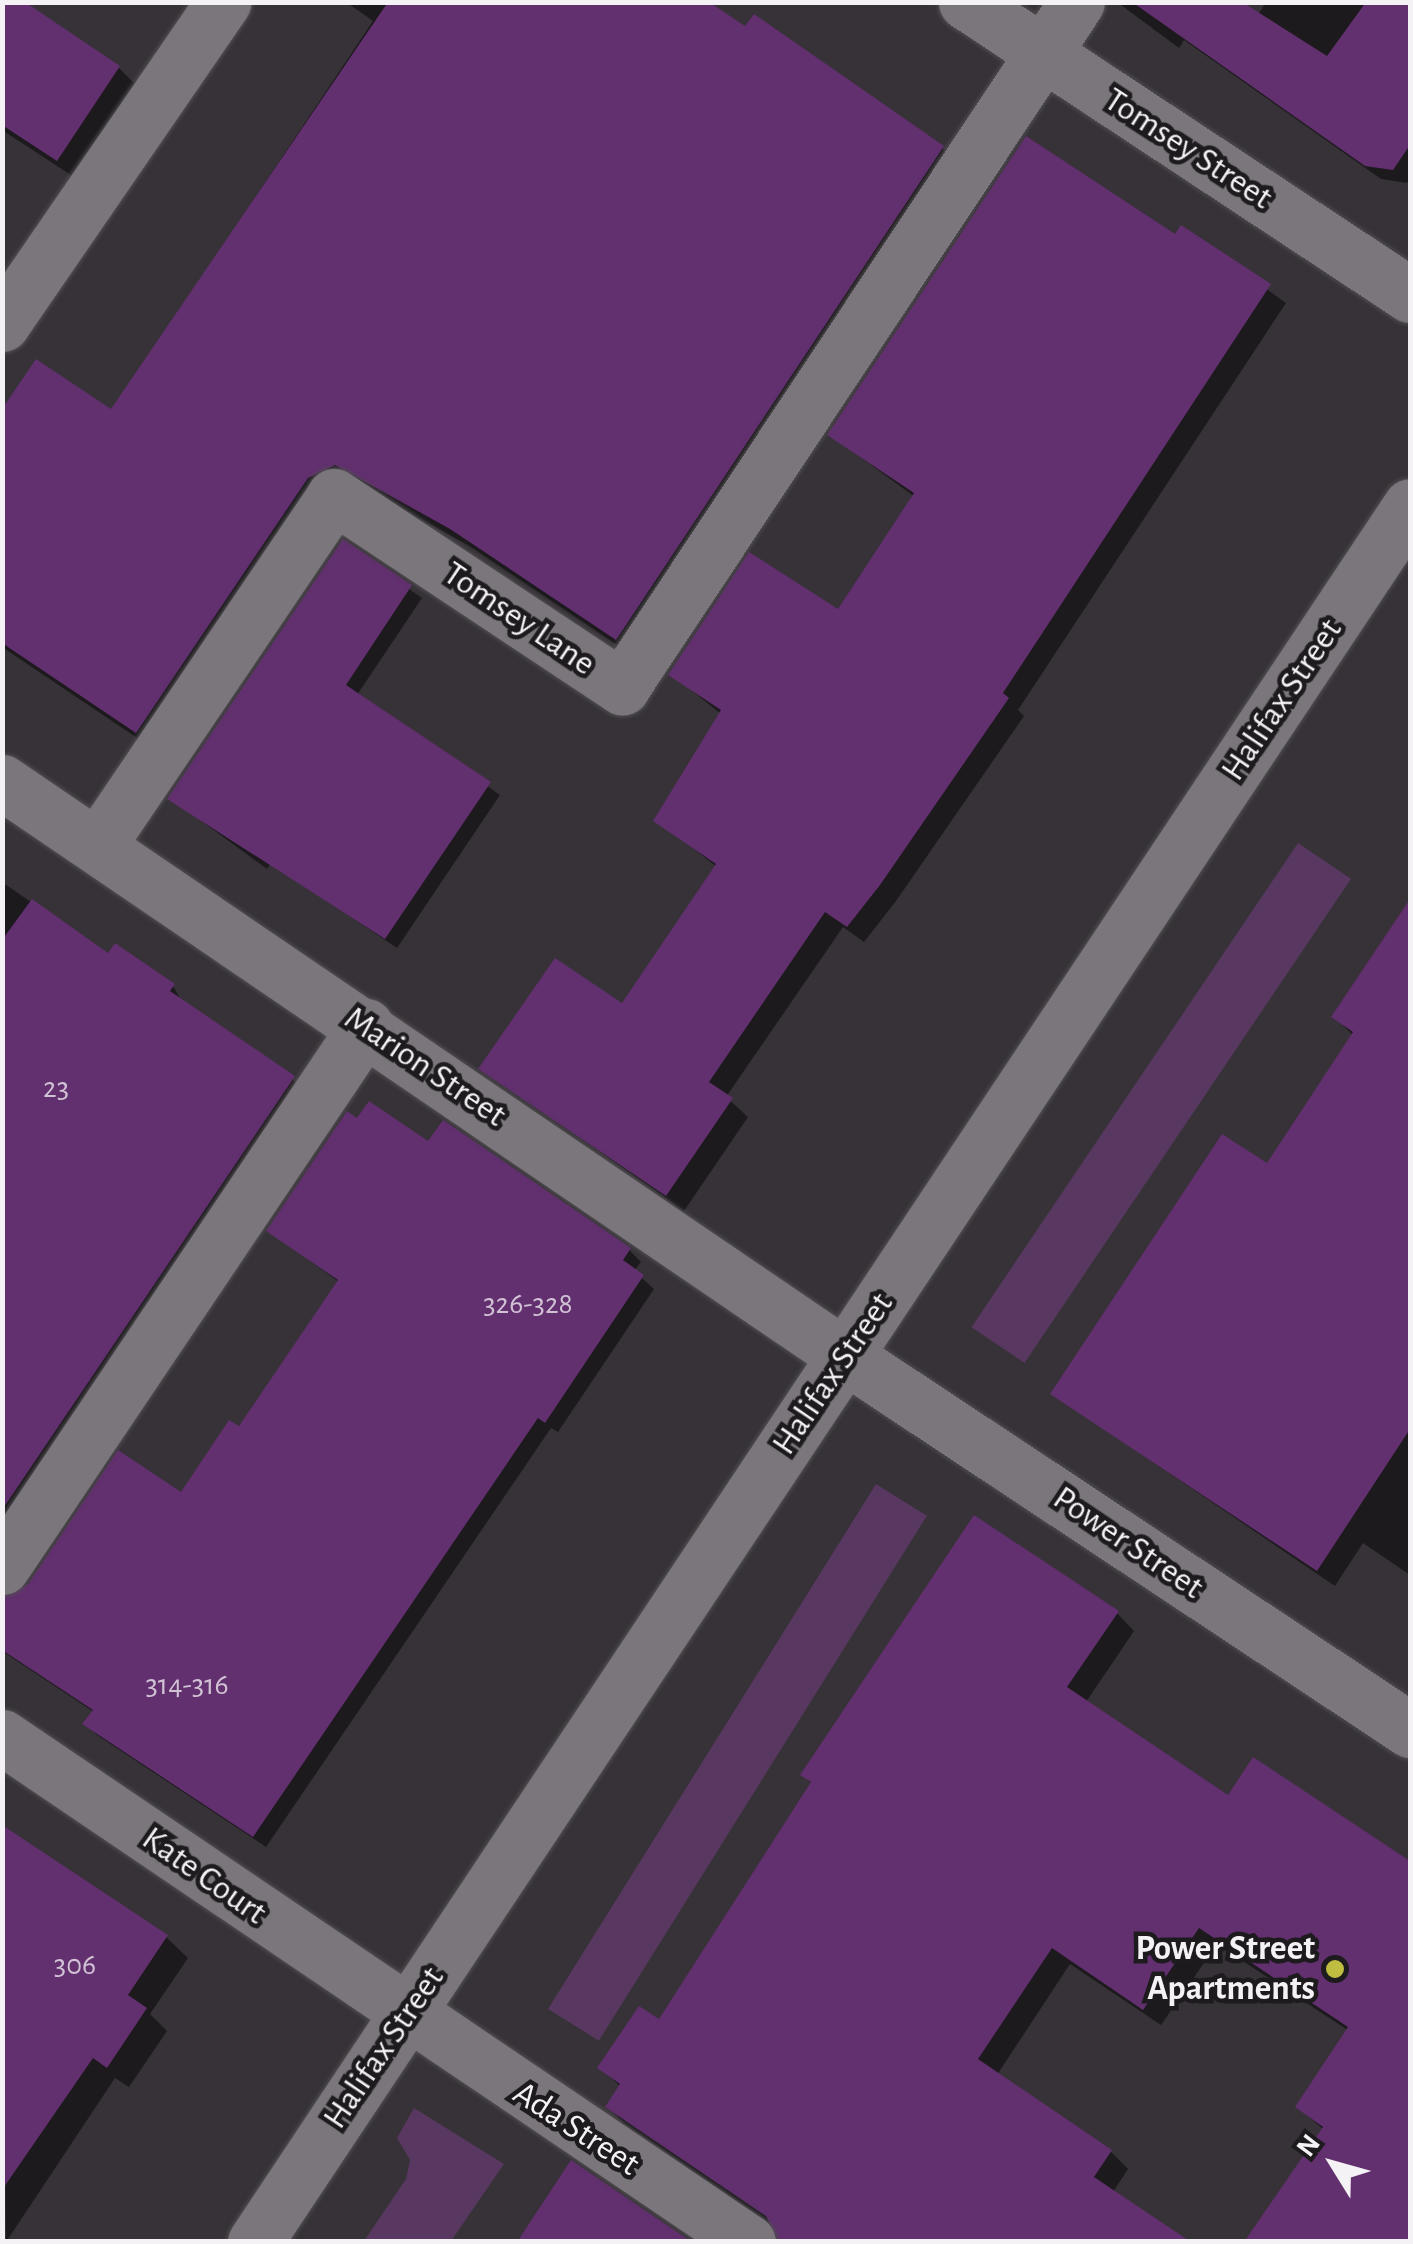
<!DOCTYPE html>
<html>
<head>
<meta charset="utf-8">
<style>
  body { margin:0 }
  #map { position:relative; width:1413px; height:2244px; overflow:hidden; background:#363237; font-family:"Alegreya Sans",sans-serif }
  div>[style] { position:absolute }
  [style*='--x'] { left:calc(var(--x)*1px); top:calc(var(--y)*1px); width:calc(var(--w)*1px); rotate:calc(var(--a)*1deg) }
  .green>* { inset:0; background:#583860; transform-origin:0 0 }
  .shadow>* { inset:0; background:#0007 }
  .building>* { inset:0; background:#622f6f }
  .roads { filter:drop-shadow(0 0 2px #514e52) drop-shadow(0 0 2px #514e52) }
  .minor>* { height:55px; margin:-27.5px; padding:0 27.5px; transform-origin:27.5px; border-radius:27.5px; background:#7b767c }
  .dots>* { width:28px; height:28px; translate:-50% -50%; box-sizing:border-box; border:5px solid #1d1b1d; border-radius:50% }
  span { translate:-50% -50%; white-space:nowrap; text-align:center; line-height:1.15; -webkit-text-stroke:9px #1d1b1d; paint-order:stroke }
  .number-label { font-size:30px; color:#d0c1d4 }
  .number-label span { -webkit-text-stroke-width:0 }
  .street-label { font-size:35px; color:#f4f2f5 }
  .poi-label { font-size:35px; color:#f4f2f5; font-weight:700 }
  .right { translate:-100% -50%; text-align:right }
  .frame { position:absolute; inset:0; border:5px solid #f4f2f5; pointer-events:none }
  .north { position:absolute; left:1283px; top:2114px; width:100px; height:100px; -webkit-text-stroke:8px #1d1b1d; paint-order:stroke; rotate:307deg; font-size:28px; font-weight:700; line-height:40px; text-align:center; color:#f4f2f5 }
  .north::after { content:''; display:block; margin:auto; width:35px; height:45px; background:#f4f2f5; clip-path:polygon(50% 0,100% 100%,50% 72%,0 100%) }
</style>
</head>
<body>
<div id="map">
  <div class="green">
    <i style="left:1298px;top:843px;width:64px;height:584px;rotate:34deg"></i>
    <i style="left:876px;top:1484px;width:60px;height:619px;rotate:32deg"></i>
    <i style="clip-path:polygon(414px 2108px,504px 2164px,451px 2241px,364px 2241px,406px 2179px,410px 2160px,397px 2138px)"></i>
  </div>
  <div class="shadow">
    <i style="clip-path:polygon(2px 2px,119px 68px,140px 89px,80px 181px,2px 130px)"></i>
    <i style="clip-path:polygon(346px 2px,704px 2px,942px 148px,961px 167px,635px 657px,471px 547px,355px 482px,155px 750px,2px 647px,2px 414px,112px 412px,373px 21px)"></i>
    <i style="clip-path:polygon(1117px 2px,1238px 2px,1258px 15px,1266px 2px,1410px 2px,1410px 177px,1407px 183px,1381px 179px,1184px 40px,1179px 48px)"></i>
    <i style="clip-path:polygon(1182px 228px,1286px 303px,1018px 710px,1024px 716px,896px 901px,864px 942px,843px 927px,726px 1097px,748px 1117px,684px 1211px,482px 1068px,622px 1007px,717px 867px,657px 820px,721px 714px,671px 674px,839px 613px,915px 497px,830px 435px,1175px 238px)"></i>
    <i style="clip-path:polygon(343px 543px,422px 598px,357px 695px,500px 795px,397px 948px,271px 863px,267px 869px,170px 798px)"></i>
    <i style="clip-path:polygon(2px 882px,109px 956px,173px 986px,182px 1002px,305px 1089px,2px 1539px)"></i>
    <i style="clip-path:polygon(1410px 902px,1410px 1575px,1363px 1543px,1335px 1586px,1053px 1394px,1268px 1167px,1354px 1036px,1334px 1017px)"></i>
    <i style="clip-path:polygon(358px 1121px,429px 1144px,629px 1250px,641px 1262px,634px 1271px,654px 1289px,558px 1432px,551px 1428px,266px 1847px,97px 1735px,85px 1724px,94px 1712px,2px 1651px,2px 1600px,181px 1495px,239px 1430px,339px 1282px,269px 1231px)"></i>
    <i style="clip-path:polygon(1117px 1613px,1134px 1631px,1086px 1702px,1228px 1798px,1254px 1760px,1410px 1864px,1410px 2242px,1247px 2242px,1324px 2130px,1298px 2107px,1349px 2031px,1217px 1944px,1161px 2025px,1070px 1964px,997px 2075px,1111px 2152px,1128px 2169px,1113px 2192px,1187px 2242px,778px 2242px,779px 2229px,625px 2124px,608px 2107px,621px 2087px,600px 2068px,660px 2023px,812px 1784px,803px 1775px)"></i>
    <i style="clip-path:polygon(2px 1839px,166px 1937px,188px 1958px,150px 2014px,167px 2031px,129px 2087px,115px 2078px,6px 2242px)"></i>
  </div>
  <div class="building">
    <i style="clip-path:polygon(2px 2px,25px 2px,120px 66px,57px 161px,2px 125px)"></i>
    <i style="clip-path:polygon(388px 2px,709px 2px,745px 26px,754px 14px,944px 146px,616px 640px,450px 529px,335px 465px,308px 478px,136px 733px,2px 643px,2px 409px,36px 359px,111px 409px)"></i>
    <i style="clip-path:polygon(1132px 2px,1242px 2px,1327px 56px,1366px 2px,1410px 2px,1410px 145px,1393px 170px,1365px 166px)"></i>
    <i style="clip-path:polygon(1026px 136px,1175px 234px,1181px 225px,1271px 284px,1003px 693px,1009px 698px,880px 885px,847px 927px,825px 912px,709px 1082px,733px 1098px,666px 1196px,478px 1069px,555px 958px,622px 1003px,716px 864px,653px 821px,721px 710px,668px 675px,749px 552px,838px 609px,914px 493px,827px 435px)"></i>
    <i style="clip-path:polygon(343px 539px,412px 585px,346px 685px,491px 782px,385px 939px,167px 799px)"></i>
    <i style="clip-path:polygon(32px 899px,108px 953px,115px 943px,175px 984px,170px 991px,295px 1076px,2px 1510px,2px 940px)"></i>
    <i style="clip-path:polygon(1410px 899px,1410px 1429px,1317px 1571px,1050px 1394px,1222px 1134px,1267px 1163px,1353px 1032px,1331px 1017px)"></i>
    <i style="clip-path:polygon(369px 1101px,428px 1141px,443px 1120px,631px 1248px,623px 1260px,644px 1275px,545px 1423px,538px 1418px,253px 1837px,82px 1724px,93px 1710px,2px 1650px,2px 1598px,28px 1584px,118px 1450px,181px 1492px,229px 1420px,239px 1426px,338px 1280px,266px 1231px,347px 1111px,357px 1118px)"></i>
    <i style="clip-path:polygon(974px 1515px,1119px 1611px,1067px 1687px,1228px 1795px,1253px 1757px,1410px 1861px,1410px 2242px,1244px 2242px,1323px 2127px,1295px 2107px,1348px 2027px,1199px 1928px,1143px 2010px,1052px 1948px,978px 2059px,1112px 2150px,1094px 2177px,1191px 2242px,779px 2242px,766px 2216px,605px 2107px,620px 2084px,597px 2068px,639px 2006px,659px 2019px,811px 1782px,800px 1775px)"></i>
    <i style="clip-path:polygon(2px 1825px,168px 1935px,128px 1995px,147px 2008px,107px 2068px,93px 2058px,2px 2190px)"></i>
    <i style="clip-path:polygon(571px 2160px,692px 2242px,517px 2242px)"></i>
  </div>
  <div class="roads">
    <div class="minor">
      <i style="--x:966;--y:2;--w:532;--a:33.42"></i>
      <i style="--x:2;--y:324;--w:391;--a:-55.5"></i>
      <i style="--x:2;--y:782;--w:1020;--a:34.25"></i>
      <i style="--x:845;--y:1356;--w:678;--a:33.5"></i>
      <i style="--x:98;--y:845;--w:421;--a:-55.9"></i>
      <i style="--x:334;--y:496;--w:346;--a:33.6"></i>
      <i style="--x:622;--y:687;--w:822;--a:-56.41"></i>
      <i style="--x:2;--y:1567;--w:652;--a:-56.07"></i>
      <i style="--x:2;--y:1737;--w:901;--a:34.1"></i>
      <i style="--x:255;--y:2242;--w:2085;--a:-56.36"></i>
    </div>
  </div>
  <div class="dots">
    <i style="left:1335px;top:1969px;background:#bfbe41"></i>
  </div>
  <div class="number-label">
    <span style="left:56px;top:1088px">23</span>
    <span style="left:528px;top:1304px">326-328</span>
    <span style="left:187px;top:1685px">314-316</span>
    <span style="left:75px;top:1965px">306</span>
  </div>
  <div class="street-label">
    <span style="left:1188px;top:149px;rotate:33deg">Tomsey Street</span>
    <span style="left:519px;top:619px;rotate:34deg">Tomsey Lane</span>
    <span style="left:1282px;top:700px;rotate:-56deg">Halifax Street</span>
    <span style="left:425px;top:1067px;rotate:34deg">Marion Street</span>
    <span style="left:833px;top:1374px;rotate:-56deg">Halifax Street</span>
    <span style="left:1128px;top:1543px;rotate:34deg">Power Street</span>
    <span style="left:204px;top:1876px;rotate:35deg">Kate Court</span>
    <span style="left:384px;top:2048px;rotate:-56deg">Halifax Street</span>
    <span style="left:576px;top:2129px;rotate:33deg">Ada Street</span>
  </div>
  <div class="poi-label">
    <span class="right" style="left:1315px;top:1969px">Power Street<br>Apartments</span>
  </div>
  <div class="frame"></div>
  <div class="north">N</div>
</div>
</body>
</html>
